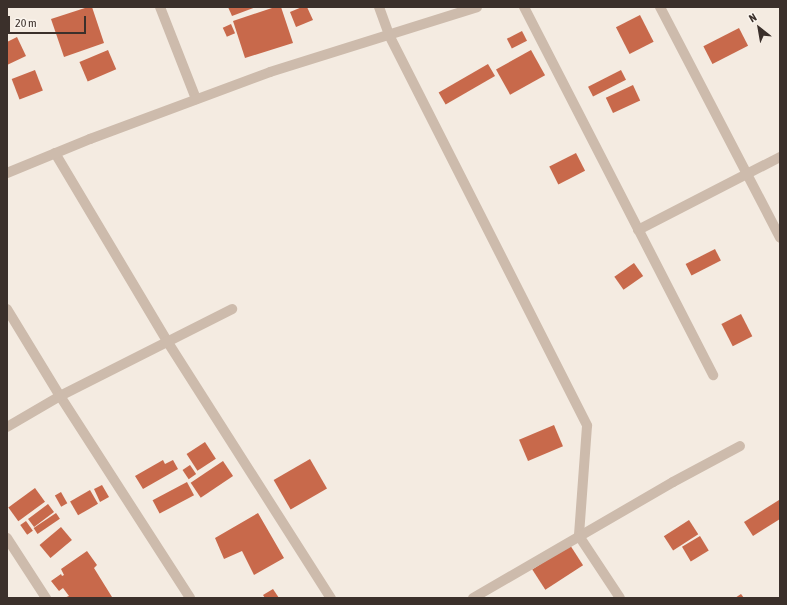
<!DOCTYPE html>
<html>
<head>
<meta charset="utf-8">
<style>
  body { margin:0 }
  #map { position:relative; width:787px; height:605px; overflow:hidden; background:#f4ebe1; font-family:"Asap Condensed",sans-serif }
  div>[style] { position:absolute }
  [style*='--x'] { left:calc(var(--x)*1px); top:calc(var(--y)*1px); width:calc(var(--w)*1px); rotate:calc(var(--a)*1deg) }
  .building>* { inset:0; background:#c8694b; transform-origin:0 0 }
  .street>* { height:10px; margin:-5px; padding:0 5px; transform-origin:5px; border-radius:5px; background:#cdbbac }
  span { translate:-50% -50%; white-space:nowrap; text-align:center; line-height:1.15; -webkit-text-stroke:3px #fbf5ee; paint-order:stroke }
  .frame { position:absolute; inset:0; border:8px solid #3b302b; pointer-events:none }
  .north { position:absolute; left:739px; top:8px; width:40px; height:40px; -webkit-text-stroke:3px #fbf5ee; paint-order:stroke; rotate:329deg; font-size:11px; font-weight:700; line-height:16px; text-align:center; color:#3b302b }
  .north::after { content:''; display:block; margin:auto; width:14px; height:18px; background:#3b302b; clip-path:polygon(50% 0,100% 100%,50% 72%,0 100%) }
  .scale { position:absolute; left:8px; top:16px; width:78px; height:18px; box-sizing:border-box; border:2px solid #3b302b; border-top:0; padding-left:5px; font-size:12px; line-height:14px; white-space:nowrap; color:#3b302b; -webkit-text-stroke:3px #fbf5ee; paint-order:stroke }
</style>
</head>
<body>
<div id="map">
  <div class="building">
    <i style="clip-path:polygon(88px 7px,92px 7px,104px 43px,64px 57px,51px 19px)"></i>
    <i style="clip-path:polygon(228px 7px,256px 7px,232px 16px)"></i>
    <i style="clip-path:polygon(275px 7px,281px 7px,293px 43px,245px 58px,233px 21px)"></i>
    <i style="clip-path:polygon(302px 7px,307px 7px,313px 20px,296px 27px,290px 12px)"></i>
    <i style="left:640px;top:15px;width:30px;height:27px;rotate:63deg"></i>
    <i style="left:231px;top:24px;width:10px;height:9px;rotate:66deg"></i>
    <i style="left:739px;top:28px;width:20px;height:40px;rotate:63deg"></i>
    <i style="left:522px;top:31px;width:11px;height:17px;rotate:63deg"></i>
    <i style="clip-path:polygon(17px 37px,26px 56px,7px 65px,7px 42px)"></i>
    <i style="left:108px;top:50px;width:21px;height:31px;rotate:67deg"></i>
    <i style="left:531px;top:50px;width:29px;height:40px;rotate:61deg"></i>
    <i style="left:488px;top:64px;width:14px;height:57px;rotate:60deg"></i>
    <i style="left:35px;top:70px;width:22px;height:25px;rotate:69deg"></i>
    <i style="left:621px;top:70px;width:11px;height:37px;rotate:63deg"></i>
    <i style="left:633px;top:85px;width:17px;height:30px;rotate:65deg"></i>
    <i style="left:576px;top:153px;width:20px;height:30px;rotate:63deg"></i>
    <i style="left:715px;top:249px;width:13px;height:33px;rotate:63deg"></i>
    <i style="left:634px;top:263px;width:16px;height:24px;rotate:55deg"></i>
    <i style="left:741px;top:314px;width:25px;height:22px;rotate:63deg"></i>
    <i style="left:554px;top:425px;width:23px;height:38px;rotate:67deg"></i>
    <i style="left:205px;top:442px;width:20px;height:22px;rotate:57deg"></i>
    <i style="left:310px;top:459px;width:34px;height:42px;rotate:60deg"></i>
    <i style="clip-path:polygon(163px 460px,165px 464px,173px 460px,178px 469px,143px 489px,135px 476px)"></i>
    <i style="left:223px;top:461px;width:18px;height:39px;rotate:56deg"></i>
    <i style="left:190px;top:465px;width:11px;height:9px;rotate:56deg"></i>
    <i style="left:187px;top:482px;width:15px;height:39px;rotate:62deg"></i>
    <i style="clip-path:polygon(102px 485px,109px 497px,100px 502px,94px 489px)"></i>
    <i style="left:35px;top:488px;width:17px;height:33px;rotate:54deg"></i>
    <i style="left:90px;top:490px;width:16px;height:23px;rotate:60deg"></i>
    <i style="left:61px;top:492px;width:13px;height:7px;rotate:61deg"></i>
    <i style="clip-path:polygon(779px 500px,780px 519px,753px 536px,744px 522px)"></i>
    <i style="left:48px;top:504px;width:10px;height:25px;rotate:53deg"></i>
    <i style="left:56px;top:513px;width:7px;height:27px;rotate:56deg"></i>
    <i style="clip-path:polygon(258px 513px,284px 558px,254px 575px,242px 551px,224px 559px,215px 538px)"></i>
    <i style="left:689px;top:520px;width:17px;height:30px;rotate:57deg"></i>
    <i style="left:26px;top:521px;width:12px;height:7px;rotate:55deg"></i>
    <i style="left:61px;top:527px;width:17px;height:28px;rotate:50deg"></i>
    <i style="left:700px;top:536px;width:17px;height:21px;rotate:59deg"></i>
    <i style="left:570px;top:545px;width:24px;height:45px;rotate:57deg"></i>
    <i style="clip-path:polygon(87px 551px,97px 565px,94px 568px,112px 597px,111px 598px,64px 598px,69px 596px,63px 588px,59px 591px,51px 581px,61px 574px,62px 576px,64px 575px,61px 569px)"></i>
    <i style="clip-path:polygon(273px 589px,279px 598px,265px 598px,263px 595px)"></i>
    <i style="clip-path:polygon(741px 594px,744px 598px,735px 598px)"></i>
  </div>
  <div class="street">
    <i style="--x:160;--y:7;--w:99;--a:68.6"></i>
    <i style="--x:379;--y:7;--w:30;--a:70"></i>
    <i style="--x:389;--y:35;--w:438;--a:63.1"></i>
    <i style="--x:587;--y:426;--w:110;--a:94.2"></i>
    <i style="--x:579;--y:536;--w:74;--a:56.5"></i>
    <i style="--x:524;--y:7;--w:414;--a:62.8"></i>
    <i style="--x:660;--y:7;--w:260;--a:62.5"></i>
    <i style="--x:55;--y:153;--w:219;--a:59.2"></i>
    <i style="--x:167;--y:341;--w:305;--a:57.5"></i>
    <i style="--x:7;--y:173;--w:90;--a:-22.3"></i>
    <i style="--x:90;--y:139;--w:192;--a:-20.4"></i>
    <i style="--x:270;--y:72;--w:217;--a:-17.4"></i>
    <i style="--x:638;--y:230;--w:160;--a:-27.2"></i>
    <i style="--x:7;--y:309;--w:102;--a:58.7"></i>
    <i style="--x:60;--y:396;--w:240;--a:57.2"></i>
    <i style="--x:7;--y:427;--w:61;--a:-30.3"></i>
    <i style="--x:60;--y:396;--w:193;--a:-26.8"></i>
    <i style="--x:7;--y:538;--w:72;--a:57"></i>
    <i style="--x:473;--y:598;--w:231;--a:-30.1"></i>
    <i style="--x:673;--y:482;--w:76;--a:-28.2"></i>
  </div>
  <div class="frame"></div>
  <div class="north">N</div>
  <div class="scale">20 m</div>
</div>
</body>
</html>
